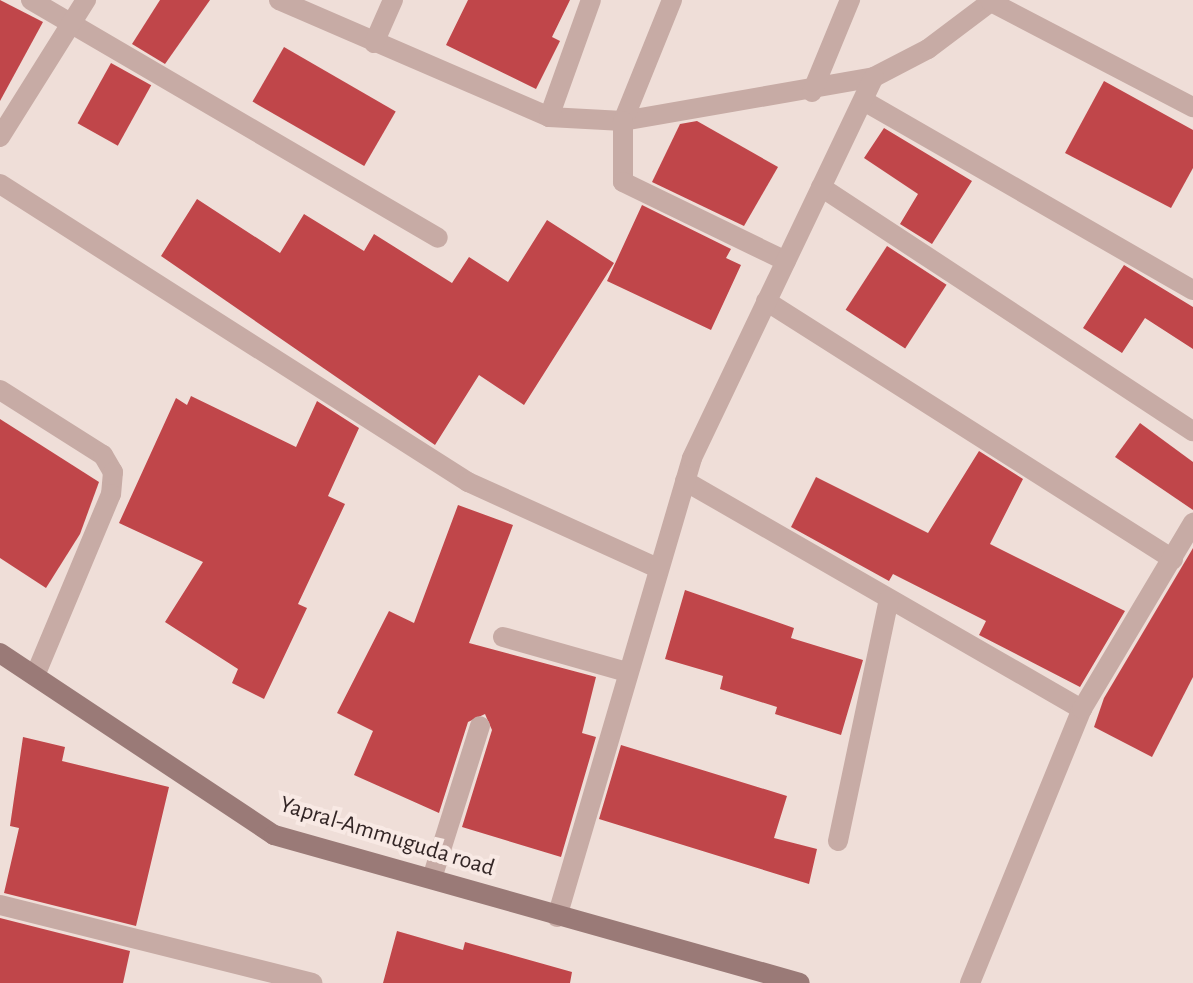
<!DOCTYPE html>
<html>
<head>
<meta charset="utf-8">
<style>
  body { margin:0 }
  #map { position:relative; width:1193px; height:983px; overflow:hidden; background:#efded8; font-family:"Alegreya Sans",sans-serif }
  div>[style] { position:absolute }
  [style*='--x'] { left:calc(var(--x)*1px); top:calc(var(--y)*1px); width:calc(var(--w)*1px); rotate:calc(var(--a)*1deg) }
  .building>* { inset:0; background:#c0464a; transform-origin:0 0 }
  .street>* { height:20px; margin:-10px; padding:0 10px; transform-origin:10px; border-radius:10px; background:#c7aba5 }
  .secondary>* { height:20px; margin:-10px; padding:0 10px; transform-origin:10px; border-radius:10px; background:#9a7a77 }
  span { translate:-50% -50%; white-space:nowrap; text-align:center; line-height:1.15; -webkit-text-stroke:8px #f8e9e4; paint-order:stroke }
  .street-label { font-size:24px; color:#332626 }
</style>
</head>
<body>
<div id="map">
  <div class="building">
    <i style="clip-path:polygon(0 0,43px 22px,0 101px)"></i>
    <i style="clip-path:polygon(160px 0,210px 0,165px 64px,132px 44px)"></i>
    <i style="clip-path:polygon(468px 0,570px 0,552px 37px,560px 41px,536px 89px,446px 45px)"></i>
    <i style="left:284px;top:47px;width:129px;height:63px;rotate:30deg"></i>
    <i style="left:111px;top:63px;width:46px;height:69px;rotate:29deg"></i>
    <i style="clip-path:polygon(1104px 81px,1193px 130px,1193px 168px,1171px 208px,1065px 153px)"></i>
    <i style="clip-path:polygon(697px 121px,778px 167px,744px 226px,652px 182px,680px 124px)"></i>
    <i style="clip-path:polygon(884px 128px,972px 181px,932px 244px,900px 224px,918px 194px,864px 158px)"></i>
    <i style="clip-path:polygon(197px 199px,280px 253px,304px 214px,364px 251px,374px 234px,452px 283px,469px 257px,508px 282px,547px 220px,614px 263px,524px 405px,479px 375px,435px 445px,161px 256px)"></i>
    <i style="clip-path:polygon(642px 205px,731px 249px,726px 258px,741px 265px,711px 330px,607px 281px)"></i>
    <i style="left:887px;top:246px;width:71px;height:76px;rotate:33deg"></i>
    <i style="clip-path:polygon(1124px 265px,1193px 307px,1193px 349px,1145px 318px,1122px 353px,1083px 328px)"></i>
    <i style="clip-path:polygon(191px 396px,296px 447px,317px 401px,359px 428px,328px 496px,345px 504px,298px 604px,307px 608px,264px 699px,232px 683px,238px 669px,165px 622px,203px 562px,119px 523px,176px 398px,187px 405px)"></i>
    <i style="clip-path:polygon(0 419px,99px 482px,80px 534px,46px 588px,0 558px)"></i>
    <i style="clip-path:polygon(1140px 423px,1193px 462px,1193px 510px,1115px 457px)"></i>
    <i style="clip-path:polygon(979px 451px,1023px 479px,990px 544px,1125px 611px,1080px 687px,979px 635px,986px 621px,893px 574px,889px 581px,791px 527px,816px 477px,928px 533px)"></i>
    <i style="clip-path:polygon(458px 505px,513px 525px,469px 643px,596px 677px,582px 733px,596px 737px,561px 857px,462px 827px,492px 730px,485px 714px,468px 722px,439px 813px,354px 775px,373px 731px,337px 713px,389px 611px,414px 623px)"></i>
    <i style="clip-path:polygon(1193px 548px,1193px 677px,1152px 757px,1094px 727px,1104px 698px)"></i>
    <i style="clip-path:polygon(685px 590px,794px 628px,791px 638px,863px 660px,841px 735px,775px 714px,777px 707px,720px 689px,723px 676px,665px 659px)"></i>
    <i style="clip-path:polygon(23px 737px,65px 747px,62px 761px,169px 787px,136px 926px,4px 893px,19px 828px,10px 826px)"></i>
    <i style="clip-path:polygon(621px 745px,787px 796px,774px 838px,817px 849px,809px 884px,599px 819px)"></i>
    <i style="clip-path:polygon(0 918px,130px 951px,123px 983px,0 983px)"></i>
    <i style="clip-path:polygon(397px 931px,463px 950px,465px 942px,572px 972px,570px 983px,383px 983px)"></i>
  </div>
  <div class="street">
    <i style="--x:31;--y:0;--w:471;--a:30.3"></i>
    <i style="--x:279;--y:0;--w:294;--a:23.4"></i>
    <i style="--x:549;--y:117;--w:74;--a:3.1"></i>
    <i style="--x:623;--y:121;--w:255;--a:-9.9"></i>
    <i style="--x:874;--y:77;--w:61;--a:-27.4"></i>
    <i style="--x:928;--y:49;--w:81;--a:-37"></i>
    <i style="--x:672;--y:0;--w:131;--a:112"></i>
    <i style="--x:623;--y:121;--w:61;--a:90"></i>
    <i style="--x:623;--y:182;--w:181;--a:25.9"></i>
    <i style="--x:991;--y:2;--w:228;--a:27.5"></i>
    <i style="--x:374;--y:43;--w:47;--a:-66.2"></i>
    <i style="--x:812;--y:92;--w:100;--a:-67.6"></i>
    <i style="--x:864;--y:101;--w:379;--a:29.9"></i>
    <i style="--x:549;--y:117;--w:124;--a:-70.3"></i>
    <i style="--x:0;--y:137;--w:162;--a:-57.9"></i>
    <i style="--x:0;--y:184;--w:555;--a:32.49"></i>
    <i style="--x:468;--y:482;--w:209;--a:24.4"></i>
    <i style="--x:821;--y:187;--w:445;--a:33.3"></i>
    <i style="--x:766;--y:301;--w:482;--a:32.4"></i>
    <i style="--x:0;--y:390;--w:122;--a:32.3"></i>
    <i style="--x:103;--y:455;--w:20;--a:60"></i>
    <i style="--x:113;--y:472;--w:22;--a:95"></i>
    <i style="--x:111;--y:494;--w:197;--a:112.7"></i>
    <i style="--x:685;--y:481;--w:458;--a:29.9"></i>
    <i style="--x:503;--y:637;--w:129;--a:15.8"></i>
    <i style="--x:838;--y:841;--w:247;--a:-78.1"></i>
    <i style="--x:433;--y:875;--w:156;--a:-72.5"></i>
    <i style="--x:0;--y:905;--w:322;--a:14"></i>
    <i style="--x:557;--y:917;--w:478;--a:-73.6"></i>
    <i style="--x:692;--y:458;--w:422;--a:-64.5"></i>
    <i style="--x:970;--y:983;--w:296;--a:-67.8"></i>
    <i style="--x:1082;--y:709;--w:217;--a:-59.2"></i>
  </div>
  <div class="secondary">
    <i style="--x:0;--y:653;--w:329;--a:33.6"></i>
    <i style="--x:274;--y:835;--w:546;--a:15.71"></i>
  </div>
  <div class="street-label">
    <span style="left:387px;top:837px;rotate:17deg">Yapral-Ammuguda road</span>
  </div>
</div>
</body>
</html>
